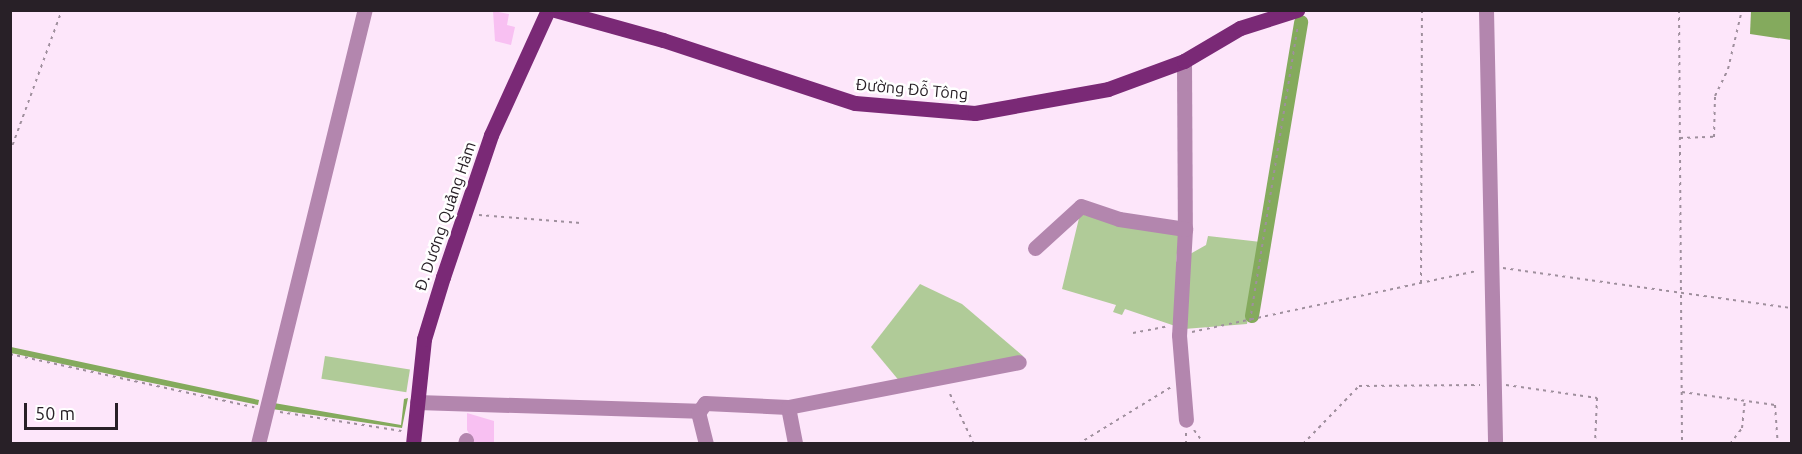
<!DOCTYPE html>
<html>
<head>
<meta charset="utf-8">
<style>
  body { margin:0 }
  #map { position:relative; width:1802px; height:454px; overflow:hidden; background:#fde6fa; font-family:Ubuntu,sans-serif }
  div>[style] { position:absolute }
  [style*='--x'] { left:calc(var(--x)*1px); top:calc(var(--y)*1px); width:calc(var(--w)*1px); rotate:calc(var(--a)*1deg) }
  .green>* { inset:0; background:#b0cb98; transform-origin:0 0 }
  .water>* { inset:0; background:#84aa5d }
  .canal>* { height:14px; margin:-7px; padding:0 7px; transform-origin:7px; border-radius:7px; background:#84aa5d }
  .building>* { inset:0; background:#f8c0f2 }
  .path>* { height:2px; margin-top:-1px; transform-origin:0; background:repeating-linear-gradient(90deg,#9f8f9d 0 3px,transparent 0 7.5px) }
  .minor>* { height:15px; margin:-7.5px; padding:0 7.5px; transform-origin:7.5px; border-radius:7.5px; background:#b386ae }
  .major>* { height:15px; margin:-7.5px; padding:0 7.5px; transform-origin:7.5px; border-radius:7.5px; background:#7a2976 }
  span { translate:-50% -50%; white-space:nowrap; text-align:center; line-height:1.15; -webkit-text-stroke:5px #fff; paint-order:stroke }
  .street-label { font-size:16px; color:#282027 }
  .frame { position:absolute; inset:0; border:12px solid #282027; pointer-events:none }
  .scale { position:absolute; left:24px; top:403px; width:94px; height:27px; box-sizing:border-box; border:3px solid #282027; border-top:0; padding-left:8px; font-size:18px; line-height:21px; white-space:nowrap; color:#282027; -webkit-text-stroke:4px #fff; paint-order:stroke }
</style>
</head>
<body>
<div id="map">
  <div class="green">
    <i style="clip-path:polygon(1080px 214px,1179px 235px,1176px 262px,1206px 245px,1208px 236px,1261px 242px,1247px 324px,1184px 329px,1125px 309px,1122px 315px,1113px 312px,1116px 305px,1062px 289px)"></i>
    <i style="clip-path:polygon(920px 284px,962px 304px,1023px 356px,906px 389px,871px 347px)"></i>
    <i style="left:325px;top:356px;width:86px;height:23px;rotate:9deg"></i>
  </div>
  <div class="water">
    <i style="clip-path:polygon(1751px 11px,1791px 11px,1791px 40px,1750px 34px)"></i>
    <i style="clip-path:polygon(11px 347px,259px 400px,258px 405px,123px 377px,11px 353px)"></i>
    <i style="clip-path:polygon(408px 398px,402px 428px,272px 409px,274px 403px,401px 425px,404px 399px)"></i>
  </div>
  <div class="canal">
    <i style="--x:1252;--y:316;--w:298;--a:-80.5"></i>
  </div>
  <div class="building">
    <i style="clip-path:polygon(493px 11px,509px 14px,507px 25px,515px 27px,511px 45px,495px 41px)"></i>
    <i style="clip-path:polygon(467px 413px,494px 421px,494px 444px,475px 444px,467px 430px)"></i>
  </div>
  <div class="path">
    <i style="--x:1679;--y:10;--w:434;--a:89.6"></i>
    <i style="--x:1680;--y:138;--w:34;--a:-2"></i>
    <i style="--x:1714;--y:137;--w:41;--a:-88.6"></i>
    <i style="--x:1715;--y:96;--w:30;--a:-64"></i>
    <i style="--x:1728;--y:69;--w:61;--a:-76.7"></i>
    <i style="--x:10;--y:152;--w:151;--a:-69.9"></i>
    <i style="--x:479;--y:215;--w:102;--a:4.5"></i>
    <i style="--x:1503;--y:268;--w:292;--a:7.9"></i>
    <i style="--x:1421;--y:283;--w:273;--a:-89.8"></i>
    <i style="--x:1250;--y:321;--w:300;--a:-80.8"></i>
    <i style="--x:1192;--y:332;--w:291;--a:-12.1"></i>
    <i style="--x:1133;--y:333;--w:33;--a:-11"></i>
    <i style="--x:10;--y:354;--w:250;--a:12.3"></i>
    <i style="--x:1506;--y:385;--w:92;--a:8.1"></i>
    <i style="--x:1597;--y:398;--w:46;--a:92.5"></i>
    <i style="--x:1682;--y:392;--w:94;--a:8"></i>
    <i style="--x:1775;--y:405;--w:39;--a:86"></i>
    <i style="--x:950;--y:394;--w:55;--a:64.4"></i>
    <i style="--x:280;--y:412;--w:123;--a:8.9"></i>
    <i style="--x:1194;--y:430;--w:17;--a:54"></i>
    <i style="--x:1078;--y:444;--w:109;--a:-31.5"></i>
    <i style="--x:1186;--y:444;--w:12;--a:-90"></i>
    <i style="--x:1303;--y:444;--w:81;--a:-46"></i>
    <i style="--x:1359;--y:386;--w:121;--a:-0.5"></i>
    <i style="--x:1730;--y:444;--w:20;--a:-53"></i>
    <i style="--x:1742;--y:428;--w:27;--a:-84"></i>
  </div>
  <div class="minor">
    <i style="--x:1486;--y:10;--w:434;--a:88.8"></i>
    <i style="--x:1184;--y:61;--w:168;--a:89.7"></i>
    <i style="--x:1185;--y:229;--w:106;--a:93.2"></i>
    <i style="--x:1179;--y:335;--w:85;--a:85.3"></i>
    <i style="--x:1035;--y:248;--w:62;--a:-42.4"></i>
    <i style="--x:1081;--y:206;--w:40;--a:18.9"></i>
    <i style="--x:1119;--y:219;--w:67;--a:8.6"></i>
    <i style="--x:417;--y:402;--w:281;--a:1.8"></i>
    <i style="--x:788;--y:407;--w:38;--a:79"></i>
    <i style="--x:258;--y:444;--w:447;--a:-76.2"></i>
    <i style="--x:465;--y:444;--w:4;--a:-76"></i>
    <i style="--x:706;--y:444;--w:32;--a:-104"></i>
    <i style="--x:698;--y:413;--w:12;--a:-55"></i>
    <i style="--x:705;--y:403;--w:83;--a:2.8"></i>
    <i style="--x:788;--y:407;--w:235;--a:-11"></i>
  </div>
  <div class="major">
    <i style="--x:555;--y:10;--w:112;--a:15.5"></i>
    <i style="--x:663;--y:40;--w:202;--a:18.2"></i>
    <i style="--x:855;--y:103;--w:120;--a:4.8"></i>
    <i style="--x:975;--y:113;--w:135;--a:-10.2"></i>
    <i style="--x:1108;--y:89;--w:81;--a:-20.2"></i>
    <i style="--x:1184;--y:61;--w:65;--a:-30.5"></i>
    <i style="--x:1240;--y:28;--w:60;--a:-17.5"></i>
    <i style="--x:413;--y:444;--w:106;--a:-84"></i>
    <i style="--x:424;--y:339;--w:65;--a:-73"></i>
    <i style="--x:443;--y:277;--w:150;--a:-71.3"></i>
    <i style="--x:491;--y:135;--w:137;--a:-65.5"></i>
  </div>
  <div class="street-label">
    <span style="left:912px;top:89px;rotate:5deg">Đường Đỗ Tông</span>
    <span style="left:445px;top:216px;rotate:-71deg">Đ. Dương Quảng Hàm</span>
  </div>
  <div class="frame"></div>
  <div class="scale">50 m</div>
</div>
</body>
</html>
